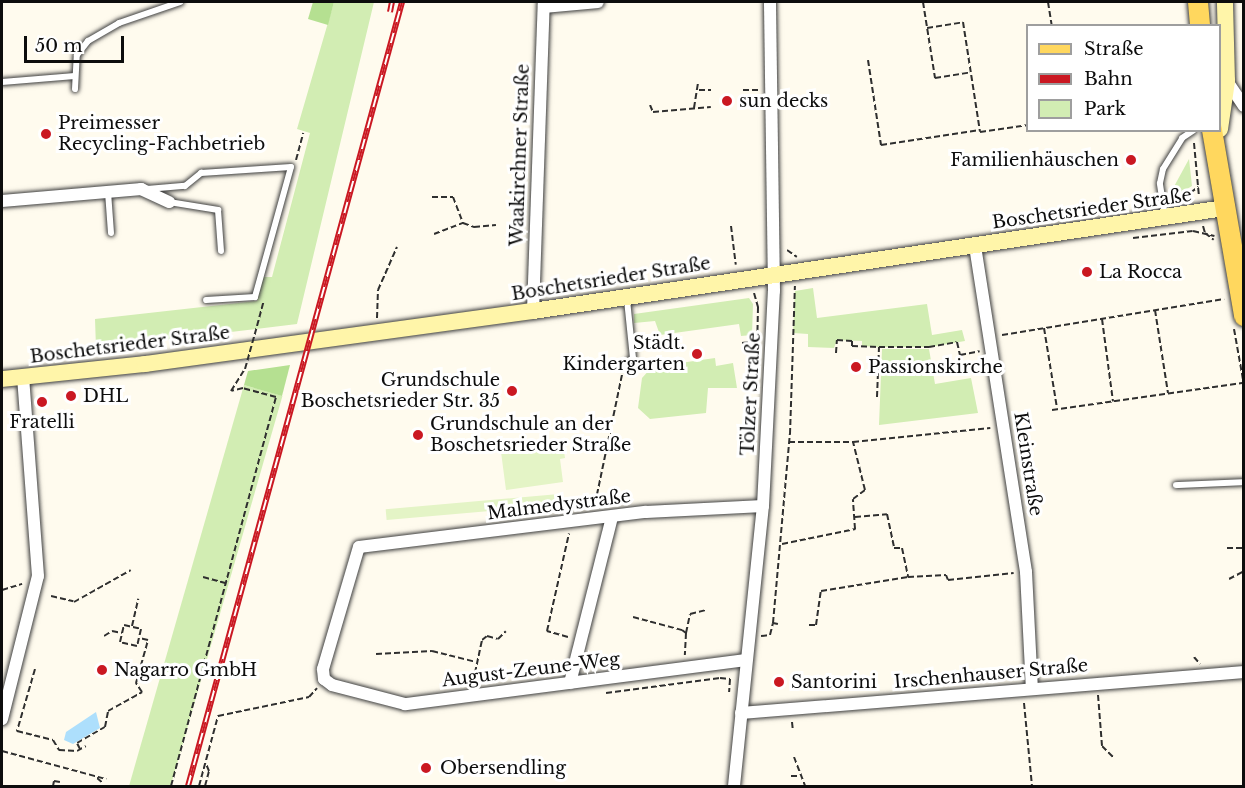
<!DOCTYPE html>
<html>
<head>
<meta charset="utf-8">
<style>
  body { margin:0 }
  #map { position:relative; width:1245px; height:788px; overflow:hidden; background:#fffbee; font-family:"Libre Baskerville",serif }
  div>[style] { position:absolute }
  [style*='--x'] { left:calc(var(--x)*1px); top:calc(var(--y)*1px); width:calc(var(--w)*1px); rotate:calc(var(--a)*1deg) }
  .green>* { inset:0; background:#d2edb3; transform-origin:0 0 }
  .forest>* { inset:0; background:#b5e091 }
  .pitch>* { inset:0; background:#e4f4c6; transform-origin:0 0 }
  .water>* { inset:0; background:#addffc }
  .path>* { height:2px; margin-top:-1px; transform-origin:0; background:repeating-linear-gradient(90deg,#2f2f2f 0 6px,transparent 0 9px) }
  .roads { filter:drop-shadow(0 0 2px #404040) drop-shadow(0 0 2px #404040) }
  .lane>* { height:6px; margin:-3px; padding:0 3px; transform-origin:3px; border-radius:3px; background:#fff }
  .street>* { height:12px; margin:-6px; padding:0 6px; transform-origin:6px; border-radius:6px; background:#fff }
  .secondary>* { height:16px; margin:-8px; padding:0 8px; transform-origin:8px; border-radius:8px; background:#fff5a9 }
  .primary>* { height:20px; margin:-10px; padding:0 10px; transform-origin:10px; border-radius:10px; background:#ffd75e }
  .rail>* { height:6px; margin-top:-3px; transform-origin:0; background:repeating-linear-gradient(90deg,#fff 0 11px,#ca1822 0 22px); box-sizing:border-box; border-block:2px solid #ca1822 }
  .path-bridge>* { height:2px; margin-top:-1px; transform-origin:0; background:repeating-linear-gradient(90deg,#2f2f2f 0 6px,transparent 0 9px) }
  .dots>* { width:16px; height:16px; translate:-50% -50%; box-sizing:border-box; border:3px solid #fff; border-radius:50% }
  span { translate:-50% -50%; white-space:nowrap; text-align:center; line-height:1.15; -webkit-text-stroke:6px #fff; paint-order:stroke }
  .poi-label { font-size:18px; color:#0d0d0d }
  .left { translate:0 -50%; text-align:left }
  .right { translate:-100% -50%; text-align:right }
  .street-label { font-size:18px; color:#0d0d0d }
  .frame { position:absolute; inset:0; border:3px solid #0d0d0d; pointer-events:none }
  .legend { position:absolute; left:1026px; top:24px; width:195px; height:108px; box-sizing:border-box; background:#fff; border:2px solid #9e9e9e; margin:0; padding:8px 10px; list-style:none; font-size:18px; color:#0d0d0d }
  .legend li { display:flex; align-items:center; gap:12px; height:30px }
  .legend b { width:30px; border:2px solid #9e9e9e }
  .scale { position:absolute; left:24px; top:36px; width:100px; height:27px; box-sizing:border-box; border:3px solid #0d0d0d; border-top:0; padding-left:8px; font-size:18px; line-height:21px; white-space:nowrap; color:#0d0d0d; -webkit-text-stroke:4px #fff; paint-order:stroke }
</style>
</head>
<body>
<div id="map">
  <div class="green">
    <i style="clip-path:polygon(334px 2px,374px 2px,297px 324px,96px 348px,95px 319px,257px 301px,263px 277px,272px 277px,310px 133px,297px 129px)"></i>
    <i style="clip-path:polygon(1189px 159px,1192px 186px,1170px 199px,1171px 192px)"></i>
    <i style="clip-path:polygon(813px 288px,817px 318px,927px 304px,932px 335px,962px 330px,965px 341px,929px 347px,879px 347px,862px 346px,862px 341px,837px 340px,834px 348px,808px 347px,808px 334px,793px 333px,795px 291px)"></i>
    <i style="clip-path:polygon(749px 298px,753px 304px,752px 335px,741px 336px,739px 324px,660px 335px,655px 321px,634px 323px,634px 314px)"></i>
    <i style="clip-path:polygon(882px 349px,929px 349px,935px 384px,971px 378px,978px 413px,879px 425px)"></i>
    <i style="clip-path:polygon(715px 358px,716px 366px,733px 363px,737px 388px,708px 388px,706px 413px,650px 419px,638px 408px,642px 378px,652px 367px)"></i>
    <i style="left:244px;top:385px;width:40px;height:416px;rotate:16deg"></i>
  </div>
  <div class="forest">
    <i style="clip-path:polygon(313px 2px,334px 2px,328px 25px,308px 19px)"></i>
    <i style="clip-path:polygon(290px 365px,282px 396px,244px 385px,248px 371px)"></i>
  </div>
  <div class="pitch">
    <i style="clip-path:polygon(563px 444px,565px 458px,560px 459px,563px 482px,506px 490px,501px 452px)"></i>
    <i style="left:559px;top:494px;width:11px;height:174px;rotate:85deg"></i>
  </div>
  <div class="water">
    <i style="clip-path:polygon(96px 712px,100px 728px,73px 744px,64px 740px,66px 732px)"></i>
  </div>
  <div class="path">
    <i style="--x:923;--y:2;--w:77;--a:81"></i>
    <i style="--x:935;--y:78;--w:36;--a:-9"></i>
    <i style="--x:1048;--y:2;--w:24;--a:81"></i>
    <i style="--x:927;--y:28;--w:36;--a:-9"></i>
    <i style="--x:963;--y:22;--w:111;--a:81.2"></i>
    <i style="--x:980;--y:132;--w:49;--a:-8.3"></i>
    <i style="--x:868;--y:60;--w:86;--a:81.3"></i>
    <i style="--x:881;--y:145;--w:100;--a:-8.6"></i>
    <i style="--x:699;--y:90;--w:12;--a:0"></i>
    <i style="--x:743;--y:90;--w:15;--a:0"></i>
    <i style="--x:650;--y:105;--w:8;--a:67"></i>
    <i style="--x:653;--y:112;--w:58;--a:-4.9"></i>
    <i style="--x:743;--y:106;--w:15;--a:-4"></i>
    <i style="--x:694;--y:108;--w:26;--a:-81"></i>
    <i style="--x:1194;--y:143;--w:54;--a:84.7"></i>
    <i style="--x:296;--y:160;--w:28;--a:-75"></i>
    <i style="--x:432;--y:197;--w:21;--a:0"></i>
    <i style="--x:453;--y:197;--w:28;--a:69"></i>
    <i style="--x:1183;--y:198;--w:19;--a:-36"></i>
    <i style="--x:731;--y:226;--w:39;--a:83"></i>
    <i style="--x:1203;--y:226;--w:7;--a:74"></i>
    <i style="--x:1205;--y:233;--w:11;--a:38"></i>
    <i style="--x:434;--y:234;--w:31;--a:-21"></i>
    <i style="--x:463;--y:223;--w:12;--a:20"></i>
    <i style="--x:474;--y:227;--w:22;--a:-5"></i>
    <i style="--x:1133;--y:238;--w:60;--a:-6.7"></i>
    <i style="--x:1193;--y:231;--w:22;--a:13"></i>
    <i style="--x:787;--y:250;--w:12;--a:35"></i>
    <i style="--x:754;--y:293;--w:15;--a:74"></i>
    <i style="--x:758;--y:307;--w:43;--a:91.3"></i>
    <i style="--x:1155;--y:310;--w:84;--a:81.1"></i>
    <i style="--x:377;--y:318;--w:28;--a:-88"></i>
    <i style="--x:378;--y:290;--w:47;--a:-66.2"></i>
    <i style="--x:1102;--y:319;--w:83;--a:82.4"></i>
    <i style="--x:257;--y:326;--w:24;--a:-75"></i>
    <i style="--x:1044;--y:328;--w:81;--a:80.8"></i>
    <i style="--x:1234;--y:329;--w:57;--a:79.9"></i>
    <i style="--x:1002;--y:335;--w:225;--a:-9.2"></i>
    <i style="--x:742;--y:343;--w:15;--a:-8"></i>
    <i style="--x:836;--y:353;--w:13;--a:-86"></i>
    <i style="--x:837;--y:340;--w:15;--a:4"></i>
    <i style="--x:852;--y:341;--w:5;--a:90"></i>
    <i style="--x:852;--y:346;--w:27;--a:2"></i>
    <i style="--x:879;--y:347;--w:50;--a:0"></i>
    <i style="--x:929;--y:347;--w:28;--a:-10"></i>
    <i style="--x:957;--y:342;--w:13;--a:77"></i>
    <i style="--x:960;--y:355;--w:20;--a:-11"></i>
    <i style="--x:231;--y:391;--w:26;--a:-58"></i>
    <i style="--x:877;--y:397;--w:50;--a:-87.7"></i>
    <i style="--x:1052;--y:410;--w:192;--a:-8.1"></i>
    <i style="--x:789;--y:442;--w:64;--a:0"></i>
    <i style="--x:853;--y:442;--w:138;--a:-5.8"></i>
    <i style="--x:595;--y:504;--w:132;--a:-78.2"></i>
    <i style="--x:855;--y:517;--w:32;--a:-5"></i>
    <i style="--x:887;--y:514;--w:35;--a:78"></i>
    <i style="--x:894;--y:548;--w:8;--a:0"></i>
    <i style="--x:902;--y:548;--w:30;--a:78"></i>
    <i style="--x:782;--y:544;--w:75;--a:-11.6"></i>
    <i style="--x:855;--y:529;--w:30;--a:-94"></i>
    <i style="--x:853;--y:499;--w:15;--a:-37"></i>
    <i style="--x:865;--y:490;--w:49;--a:-104"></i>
    <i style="--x:1227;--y:548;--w:17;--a:0"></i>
    <i style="--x:203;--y:577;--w:24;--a:15"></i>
    <i style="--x:1229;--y:579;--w:17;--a:-28"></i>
    <i style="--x:2;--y:590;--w:21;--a:-17"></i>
    <i style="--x:51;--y:596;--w:23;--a:13"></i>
    <i style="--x:74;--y:602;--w:65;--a:-29.3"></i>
    <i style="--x:633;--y:617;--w:51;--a:14.9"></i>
    <i style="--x:682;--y:630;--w:5;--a:37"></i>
    <i style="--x:686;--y:633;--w:22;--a:93"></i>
    <i style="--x:773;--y:623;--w:190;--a:-84.9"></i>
    <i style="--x:790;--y:434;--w:148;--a:-88.1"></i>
    <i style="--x:124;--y:625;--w:17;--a:13"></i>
    <i style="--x:141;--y:629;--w:17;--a:103"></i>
    <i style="--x:137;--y:646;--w:17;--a:-167"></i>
    <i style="--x:120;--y:642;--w:17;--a:-77"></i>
    <i style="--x:809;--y:625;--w:7;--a:0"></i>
    <i style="--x:816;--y:625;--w:34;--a:-82"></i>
    <i style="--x:821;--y:591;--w:88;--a:-9.1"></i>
    <i style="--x:908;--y:577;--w:38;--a:-3"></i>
    <i style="--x:946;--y:575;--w:5;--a:68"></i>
    <i style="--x:948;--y:580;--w:66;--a:-6.1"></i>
    <i style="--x:132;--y:626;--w:28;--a:-77"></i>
    <i style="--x:686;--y:633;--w:19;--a:-78"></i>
    <i style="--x:690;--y:614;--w:16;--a:-14"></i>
    <i style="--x:104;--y:636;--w:9;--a:-32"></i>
    <i style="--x:112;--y:631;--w:10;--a:11"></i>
    <i style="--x:761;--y:636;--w:9;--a:-6"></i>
    <i style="--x:770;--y:635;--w:12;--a:-76"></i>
    <i style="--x:773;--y:623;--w:5;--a:11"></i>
    <i style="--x:568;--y:637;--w:22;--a:-164"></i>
    <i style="--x:547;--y:631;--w:100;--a:-77.3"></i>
    <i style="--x:376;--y:654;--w:56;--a:-3.1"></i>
    <i style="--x:432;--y:651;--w:45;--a:14"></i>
    <i style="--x:1194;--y:657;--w:9;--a:49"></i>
    <i style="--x:35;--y:669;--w:65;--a:106.2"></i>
    <i style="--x:17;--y:731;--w:37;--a:14"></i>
    <i style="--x:53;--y:740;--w:12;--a:59"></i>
    <i style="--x:59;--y:750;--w:18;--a:3"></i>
    <i style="--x:77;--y:751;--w:10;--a:-29"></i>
    <i style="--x:473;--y:682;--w:43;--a:-77.9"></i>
    <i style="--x:482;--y:640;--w:6;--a:-39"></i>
    <i style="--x:487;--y:636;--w:11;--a:15"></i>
    <i style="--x:498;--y:639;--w:11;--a:-45"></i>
    <i style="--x:606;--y:693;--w:115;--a:-7.5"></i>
    <i style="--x:720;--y:678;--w:10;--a:6"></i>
    <i style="--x:730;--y:679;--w:13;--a:94"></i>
    <i style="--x:1098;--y:695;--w:51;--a:85.5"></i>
    <i style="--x:1102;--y:746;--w:17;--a:45"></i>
    <i style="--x:1024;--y:703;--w:83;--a:84.5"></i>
    <i style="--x:792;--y:722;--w:9;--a:84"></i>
    <i style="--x:80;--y:749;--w:7;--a:-117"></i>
    <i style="--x:77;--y:743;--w:32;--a:-30"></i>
    <i style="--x:105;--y:727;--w:16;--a:-79"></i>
    <i style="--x:108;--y:711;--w:39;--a:-29"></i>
    <i style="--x:142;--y:692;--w:11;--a:-124"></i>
    <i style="--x:136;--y:683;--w:45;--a:-74.4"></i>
    <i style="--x:148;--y:640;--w:9;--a:-167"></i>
    <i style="--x:2;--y:751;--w:108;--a:15.1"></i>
    <i style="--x:794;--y:757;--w:31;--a:69"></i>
    <i style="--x:791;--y:776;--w:9;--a:0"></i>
    <i style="--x:97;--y:778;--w:8;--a:40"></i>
    <i style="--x:53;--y:786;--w:5;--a:-79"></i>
    <i style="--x:54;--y:781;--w:6;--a:9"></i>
    <i style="--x:171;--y:786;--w:403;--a:-74.9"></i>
    <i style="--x:276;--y:397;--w:34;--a:-165"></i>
    <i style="--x:243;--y:388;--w:12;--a:166"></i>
    <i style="--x:199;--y:786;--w:73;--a:-74.8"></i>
    <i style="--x:218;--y:716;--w:93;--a:-11.8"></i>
    <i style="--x:309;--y:697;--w:12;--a:-48"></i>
    <i style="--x:205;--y:786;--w:16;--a:-75"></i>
    <i style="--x:209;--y:771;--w:8;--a:-113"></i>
  </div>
  <div class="roads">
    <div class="lane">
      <i style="--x:2;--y:82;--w:73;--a:-4.7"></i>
      <i style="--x:75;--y:89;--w:34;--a:-87"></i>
      <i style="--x:77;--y:55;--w:18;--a:-52"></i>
      <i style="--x:88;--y:41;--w:36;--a:-30"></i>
      <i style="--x:119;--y:23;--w:65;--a:-19"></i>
      <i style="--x:147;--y:189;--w:38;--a:-5"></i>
      <i style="--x:185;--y:186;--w:21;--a:-39"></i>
      <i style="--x:201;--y:173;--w:90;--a:-3.8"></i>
      <i style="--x:291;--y:167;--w:135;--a:105.5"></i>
      <i style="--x:255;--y:297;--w:49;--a:176.5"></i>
      <i style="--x:108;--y:192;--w:41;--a:85.8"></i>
      <i style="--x:169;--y:202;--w:50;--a:9.3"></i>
      <i style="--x:218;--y:210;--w:41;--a:85.8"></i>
      <i style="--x:1165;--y:216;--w:33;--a:-99"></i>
      <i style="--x:1160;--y:183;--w:14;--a:-78"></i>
      <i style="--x:1163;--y:169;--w:36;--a:-58"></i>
      <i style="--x:1182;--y:138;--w:14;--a:-34"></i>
      <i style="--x:624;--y:366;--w:12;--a:-42"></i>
      <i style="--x:633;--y:358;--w:58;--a:-95.9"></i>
      <i style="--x:1176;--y:485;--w:68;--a:-2.5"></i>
    </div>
    <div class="street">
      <i style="--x:544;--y:7;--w:54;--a:-5.3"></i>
      <i style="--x:1227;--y:81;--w:30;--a:56"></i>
      <i style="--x:2;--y:201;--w:140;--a:-4.9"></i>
      <i style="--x:141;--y:189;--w:31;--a:25"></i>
      <i style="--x:975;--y:246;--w:330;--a:81.1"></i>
      <i style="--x:1026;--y:572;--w:117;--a:87.1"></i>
      <i style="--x:533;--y:311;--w:309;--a:-88"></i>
      <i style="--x:746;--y:660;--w:344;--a:172.6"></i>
      <i style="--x:405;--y:704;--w:75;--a:-165.4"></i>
      <i style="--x:332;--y:685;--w:10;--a:-143"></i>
      <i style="--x:324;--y:679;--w:10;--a:-96"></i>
      <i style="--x:323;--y:669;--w:127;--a:-73.6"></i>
      <i style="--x:359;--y:547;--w:289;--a:-7"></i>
      <i style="--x:646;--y:512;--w:117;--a:-2.9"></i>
      <i style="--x:570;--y:683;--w:171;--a:-75.8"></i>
      <i style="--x:741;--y:713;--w:505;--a:-4.66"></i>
      <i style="--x:2;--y:719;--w:147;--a:-75.9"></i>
      <i style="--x:38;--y:576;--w:199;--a:-94.3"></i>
      <i style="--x:734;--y:786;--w:281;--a:-84.1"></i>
      <i style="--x:763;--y:506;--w:215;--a:-87.1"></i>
      <i style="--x:774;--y:291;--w:289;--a:-90.8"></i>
    </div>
    <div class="secondary">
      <i style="--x:1220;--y:129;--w:49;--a:-81.7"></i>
      <i style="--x:1227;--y:81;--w:79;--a:-91.5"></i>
      <i style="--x:2;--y:379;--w:144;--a:-6"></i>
      <i style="--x:145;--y:364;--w:392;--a:-7.8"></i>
      <i style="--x:533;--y:311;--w:700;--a:-8.47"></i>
    </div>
    <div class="primary">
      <i style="--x:1198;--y:2;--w:24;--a:85"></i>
      <i style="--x:1212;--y:130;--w:189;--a:80.2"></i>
    </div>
  </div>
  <div class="rail">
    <i style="--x:390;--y:12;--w:10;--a:-79"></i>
    <i style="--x:188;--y:786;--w:813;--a:-74.73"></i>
  </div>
  <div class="path-bridge">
    <i style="--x:245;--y:369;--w:45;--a:-74.4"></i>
  </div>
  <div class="dots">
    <i style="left:727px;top:101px;background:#ca1822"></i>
    <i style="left:46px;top:134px;background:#ca1822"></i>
    <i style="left:1131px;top:160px;background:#ca1822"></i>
    <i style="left:1087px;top:272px;background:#ca1822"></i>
    <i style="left:697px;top:354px;background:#ca1822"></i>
    <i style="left:856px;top:367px;background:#ca1822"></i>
    <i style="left:512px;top:391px;background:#ca1822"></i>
    <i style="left:71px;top:396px;background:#ca1822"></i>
    <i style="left:42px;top:402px;background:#ca1822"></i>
    <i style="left:418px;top:435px;background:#ca1822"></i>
    <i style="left:102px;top:670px;background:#ca1822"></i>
    <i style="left:779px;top:682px;background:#ca1822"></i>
    <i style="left:426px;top:768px;background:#ca1822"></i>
  </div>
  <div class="poi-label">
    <span class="left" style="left:739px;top:101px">sun decks</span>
    <span class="left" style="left:58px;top:134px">Preimesser<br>Recycling-Fachbetrieb</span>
    <span class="right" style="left:1119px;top:160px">Familienhäuschen</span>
    <span class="left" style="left:1099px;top:272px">La Rocca</span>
    <span class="right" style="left:685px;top:354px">Städt.<br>Kindergarten</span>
    <span class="left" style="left:868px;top:367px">Passionskirche</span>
    <span class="right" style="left:500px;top:391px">Grundschule<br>Boschetsrieder Str. 35</span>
    <span class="left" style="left:83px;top:396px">DHL</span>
    <span style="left:42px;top:422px">Fratelli</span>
    <span class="left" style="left:430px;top:435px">Grundschule an der<br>Boschetsrieder Straße</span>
    <span class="left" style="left:114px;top:670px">Nagarro GmbH</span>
    <span class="left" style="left:791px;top:682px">Santorini</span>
    <span class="left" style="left:440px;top:768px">Obersendling</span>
  </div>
  <div class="street-label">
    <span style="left:520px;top:155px;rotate:-88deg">Waakirchner Straße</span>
    <span style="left:1092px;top:209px;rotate:-8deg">Boschetsrieder Straße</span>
    <span style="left:611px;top:279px;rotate:-9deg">Boschetsrieder Straße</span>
    <span style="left:130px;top:345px;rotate:-7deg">Boschetsrieder Straße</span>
    <span style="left:751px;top:394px;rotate:-87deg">Tölzer Straße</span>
    <span style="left:1028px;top:464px;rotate:81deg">Kleinstraße</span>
    <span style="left:559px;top:505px;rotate:-7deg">Malmedystraße</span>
    <span style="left:531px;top:670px;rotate:-7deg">August-Zeune-Weg</span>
    <span style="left:991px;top:674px;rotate:-5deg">Irschenhauser Straße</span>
  </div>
  <div class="frame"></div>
  <ul class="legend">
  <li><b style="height:8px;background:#ffd75e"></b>Straße</li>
  <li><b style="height:8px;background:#ca1822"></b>Bahn</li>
  <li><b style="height:16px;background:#d2edb3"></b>Park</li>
  </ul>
  <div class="scale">50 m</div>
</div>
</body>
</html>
